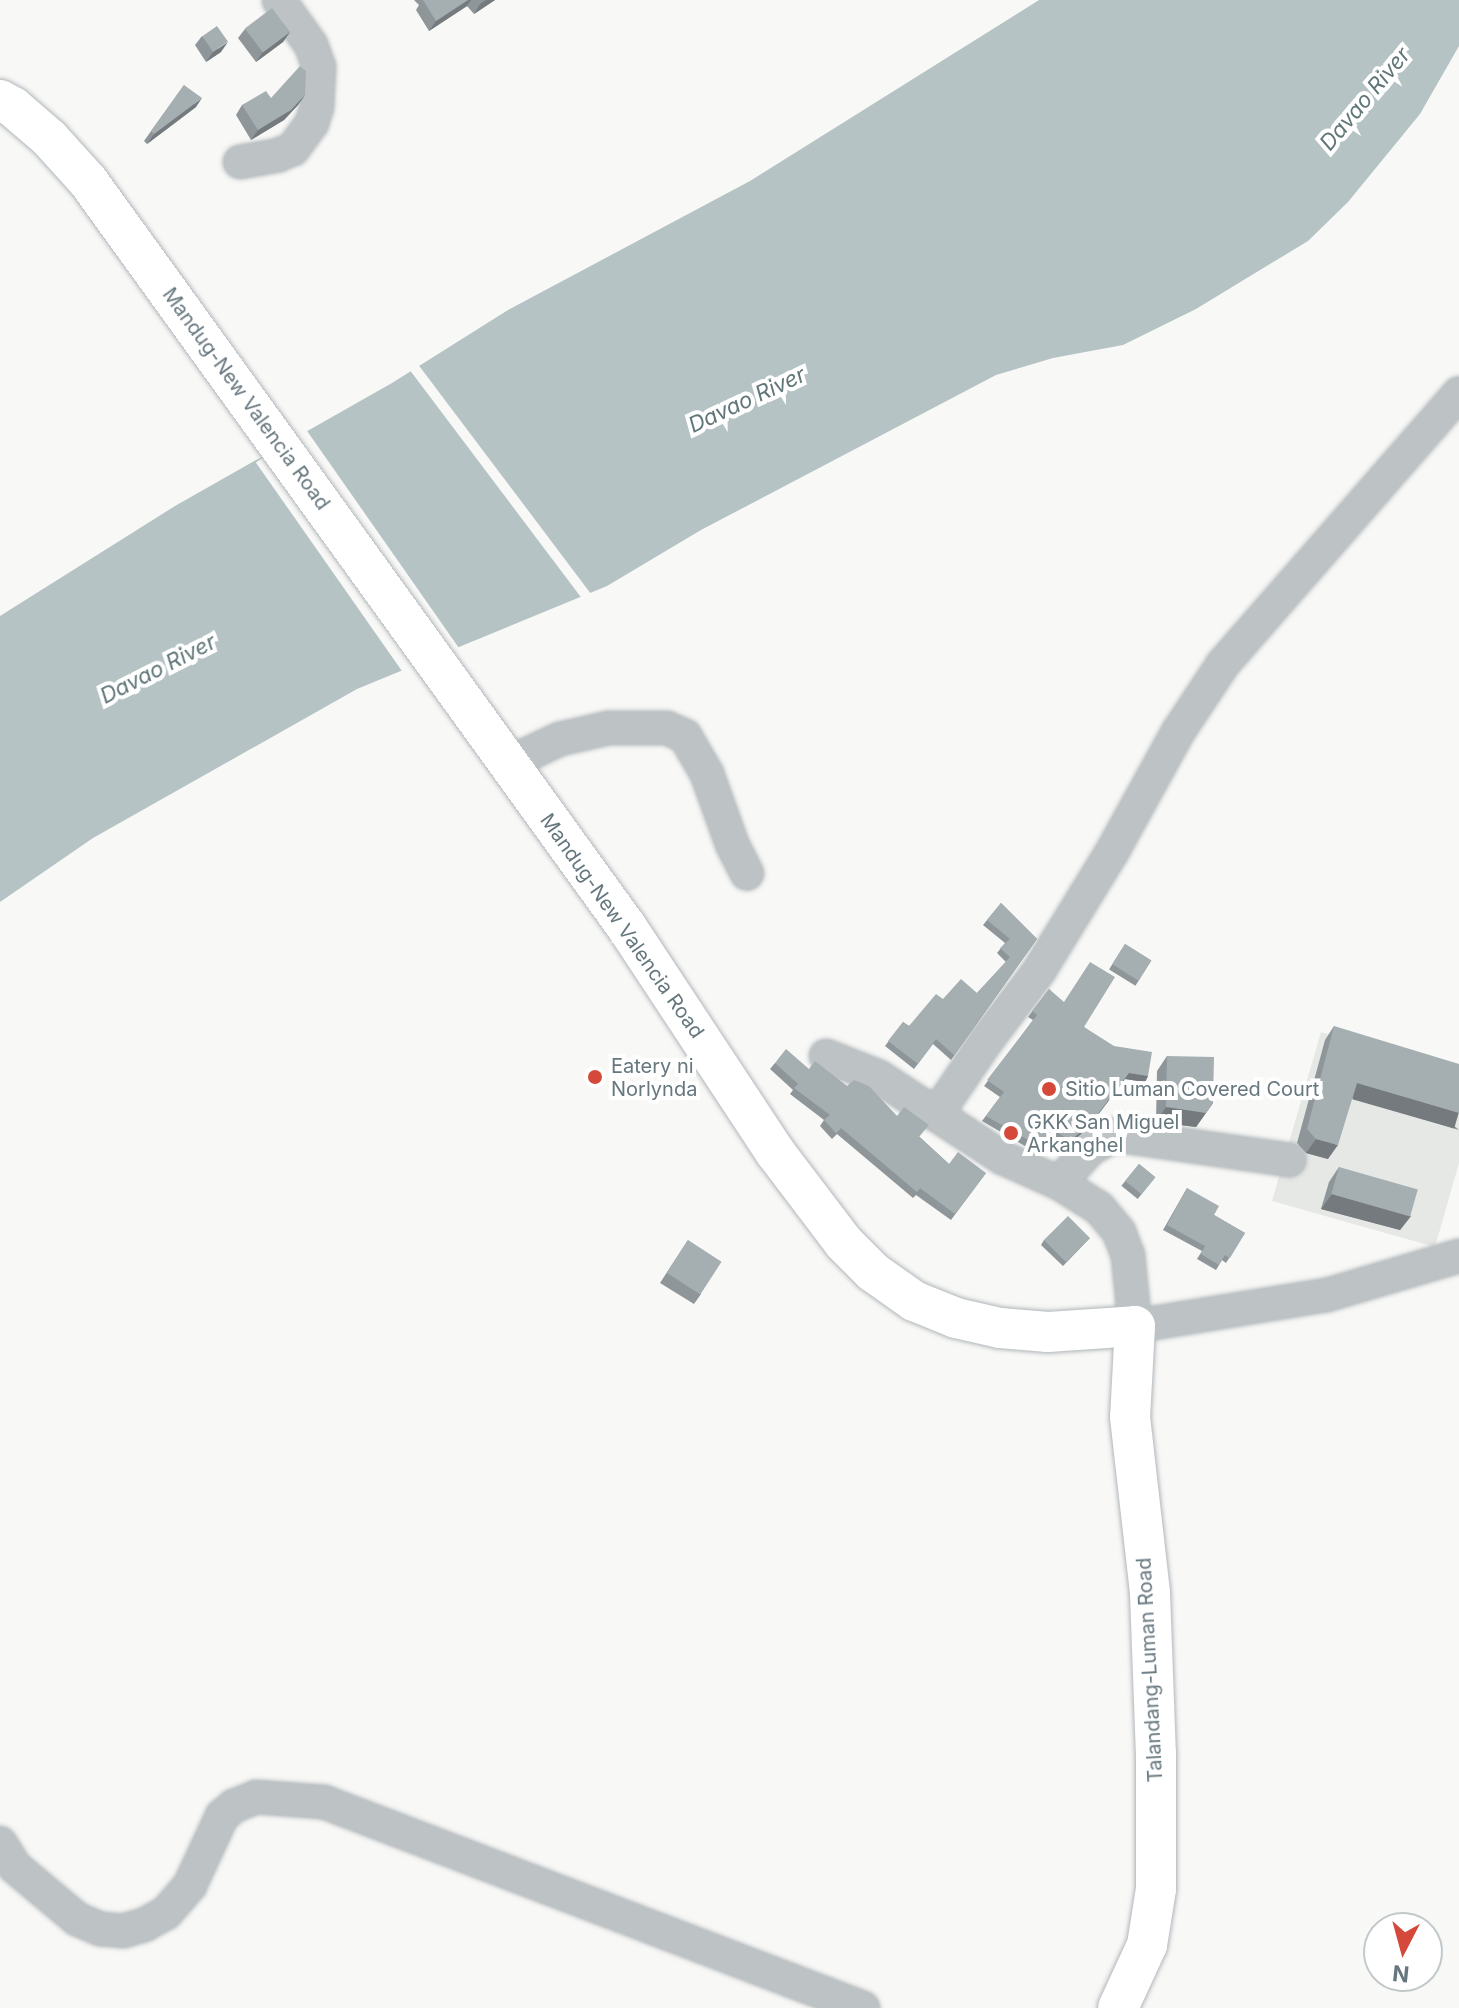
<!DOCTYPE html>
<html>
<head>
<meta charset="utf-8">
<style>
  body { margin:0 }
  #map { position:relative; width:1459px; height:2008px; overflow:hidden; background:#f8f8f6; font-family:Inter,sans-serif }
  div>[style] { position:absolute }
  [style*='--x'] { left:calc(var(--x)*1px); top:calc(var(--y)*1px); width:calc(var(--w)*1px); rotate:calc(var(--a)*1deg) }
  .built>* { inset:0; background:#e6e8e6 }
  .water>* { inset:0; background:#b5c3c5 }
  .pier>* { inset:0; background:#f8f8f6; transform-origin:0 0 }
  .roads { filter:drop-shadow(0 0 2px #b1b7ba) drop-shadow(0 0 2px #b1b7ba) }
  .minor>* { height:32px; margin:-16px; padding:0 16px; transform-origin:16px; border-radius:16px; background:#bdc3c5 }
  .major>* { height:40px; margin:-20px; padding:0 20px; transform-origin:20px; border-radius:20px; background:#fff }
  .wall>* { inset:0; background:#8e9699; transform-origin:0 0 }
  .shaded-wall>* { inset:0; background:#747a7d; transform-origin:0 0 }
  .building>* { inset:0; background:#a5afb2; transform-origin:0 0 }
  .dots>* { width:22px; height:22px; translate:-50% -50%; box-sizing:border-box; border:4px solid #fff; border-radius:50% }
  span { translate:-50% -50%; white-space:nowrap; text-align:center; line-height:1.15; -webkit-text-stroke:8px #fff; paint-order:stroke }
  .street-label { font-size:20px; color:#66777e }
  .poi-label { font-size:20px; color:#66777e }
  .left { translate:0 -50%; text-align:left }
  .water-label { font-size:22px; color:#607678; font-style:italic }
  .north { position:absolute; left:1363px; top:1912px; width:80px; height:80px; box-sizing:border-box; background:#fff; border:2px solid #c2c9cb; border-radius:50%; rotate:186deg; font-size:22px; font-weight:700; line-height:32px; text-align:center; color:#66777e }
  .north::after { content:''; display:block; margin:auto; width:28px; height:36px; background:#d4493a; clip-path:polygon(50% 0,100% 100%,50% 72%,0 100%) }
</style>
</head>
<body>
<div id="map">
  <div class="built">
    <i style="clip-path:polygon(1321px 1032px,1459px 1071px,1459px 1163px,1435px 1247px,1272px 1201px)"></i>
  </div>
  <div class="water">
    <i style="clip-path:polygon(1039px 0,1459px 0,1459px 46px,1420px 114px,1348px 202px,1308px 241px,1196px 309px,1123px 345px,1053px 358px,996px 375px,701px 530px,607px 586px,357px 689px,93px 838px,0 902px,0 616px,175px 506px,392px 383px,508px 310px,750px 181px)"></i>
  </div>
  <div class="pier">
    <i style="left:417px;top:363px;width:292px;height:10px;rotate:53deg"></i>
    <i style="left:305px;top:428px;width:273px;height:60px;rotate:55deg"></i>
  </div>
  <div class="roads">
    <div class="minor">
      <i style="--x:240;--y:162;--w:39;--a:-10"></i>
      <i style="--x:278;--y:155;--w:16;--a:-22"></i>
      <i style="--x:293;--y:149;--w:32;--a:-54"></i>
      <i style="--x:312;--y:123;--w:17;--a:-73"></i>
      <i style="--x:317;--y:107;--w:40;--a:-87.1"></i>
      <i style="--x:319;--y:67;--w:23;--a:-110"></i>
      <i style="--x:311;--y:45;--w:55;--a:-125.4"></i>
      <i style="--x:507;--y:764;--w:59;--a:-25.3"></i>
      <i style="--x:560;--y:739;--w:49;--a:-12.9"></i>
      <i style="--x:608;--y:728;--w:59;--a:0"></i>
      <i style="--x:667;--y:728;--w:20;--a:24"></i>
      <i style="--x:685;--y:736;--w:44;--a:59.9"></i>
      <i style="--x:707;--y:774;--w:74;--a:70.3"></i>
      <i style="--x:732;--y:844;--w:33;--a:63"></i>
      <i style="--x:826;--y:1056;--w:57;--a:21.6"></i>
      <i style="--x:879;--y:1077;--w:148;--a:33.2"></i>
      <i style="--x:1003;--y:1158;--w:61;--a:24.1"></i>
      <i style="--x:1059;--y:1183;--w:47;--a:32"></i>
      <i style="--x:1099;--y:1208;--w:31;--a:50"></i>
      <i style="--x:1119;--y:1232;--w:25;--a:69"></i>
      <i style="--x:1128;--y:1255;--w:71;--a:84.4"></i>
      <i style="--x:1135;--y:1326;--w:194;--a:-9.2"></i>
      <i style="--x:1327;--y:1295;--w:138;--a:-16.5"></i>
      <i style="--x:936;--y:1115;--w:91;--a:-55.8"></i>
      <i style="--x:987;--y:1040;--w:86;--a:-53"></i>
      <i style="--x:1039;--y:971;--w:140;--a:-58.5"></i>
      <i style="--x:1112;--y:852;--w:137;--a:-61.2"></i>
      <i style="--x:1178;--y:732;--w:82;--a:-56.5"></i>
      <i style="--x:1223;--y:664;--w:359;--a:-48.9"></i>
      <i style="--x:1059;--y:1183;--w:46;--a:-47.6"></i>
      <i style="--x:1090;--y:1149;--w:28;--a:-30"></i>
      <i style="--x:1114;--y:1135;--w:177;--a:8.1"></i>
      <i style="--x:0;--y:1843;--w:28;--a:58"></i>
      <i style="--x:15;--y:1867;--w:81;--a:40"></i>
      <i style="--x:77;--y:1919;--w:26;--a:23"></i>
      <i style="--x:101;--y:1929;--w:22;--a:5"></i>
      <i style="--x:123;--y:1931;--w:22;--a:-16"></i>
      <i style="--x:144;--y:1925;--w:25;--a:-29"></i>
      <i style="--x:166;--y:1913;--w:37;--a:-49"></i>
      <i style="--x:190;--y:1885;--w:76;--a:-65.1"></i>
      <i style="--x:222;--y:1816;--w:16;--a:-40"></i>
      <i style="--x:234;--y:1806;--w:24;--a:-22"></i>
      <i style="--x:256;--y:1797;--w:68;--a:4.2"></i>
      <i style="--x:324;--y:1802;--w:577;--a:20.92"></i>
    </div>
    <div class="major">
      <i style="--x:0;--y:100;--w:15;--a:28"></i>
      <i style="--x:13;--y:107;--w:48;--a:40.7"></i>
      <i style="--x:49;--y:138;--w:58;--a:47.8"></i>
      <i style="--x:88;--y:181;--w:919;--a:54.17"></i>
      <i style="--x:626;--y:926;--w:271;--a:56.6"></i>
      <i style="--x:775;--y:1152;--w:114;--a:52.8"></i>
      <i style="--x:844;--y:1243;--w:41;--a:45"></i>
      <i style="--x:873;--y:1272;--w:50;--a:35.3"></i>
      <i style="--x:914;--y:1301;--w:45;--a:22"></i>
      <i style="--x:956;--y:1318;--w:45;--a:12.8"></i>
      <i style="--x:1000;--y:1328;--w:48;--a:4.8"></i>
      <i style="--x:1048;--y:1332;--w:87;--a:-3.9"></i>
      <i style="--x:1135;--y:1326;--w:91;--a:93.1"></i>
      <i style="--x:1130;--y:1417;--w:177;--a:83.5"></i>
      <i style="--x:1150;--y:1593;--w:160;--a:87.9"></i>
      <i style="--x:1156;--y:1753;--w:136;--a:90"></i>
      <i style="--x:1156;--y:1889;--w:57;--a:99.1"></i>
      <i style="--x:1147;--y:1945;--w:69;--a:114.7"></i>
    </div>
  </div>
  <div class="wall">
    <i style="clip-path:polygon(414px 0,495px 0,474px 14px,467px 6px,429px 31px,416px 10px,419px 5px)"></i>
    <i style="clip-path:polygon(245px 29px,290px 32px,283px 42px,256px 62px,238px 38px)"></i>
    <i style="clip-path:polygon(202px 36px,221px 52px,206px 62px,195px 45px)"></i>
    <i style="clip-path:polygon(184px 85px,196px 107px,147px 144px,144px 141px)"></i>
    <i style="clip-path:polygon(305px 95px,298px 105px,284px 120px,251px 140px,236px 115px,242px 105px,271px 98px)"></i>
    <i style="clip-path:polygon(1001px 903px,1037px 939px,951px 1060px,933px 1044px,914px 1069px,885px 1046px,903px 1022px,909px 1026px,943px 999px,977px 993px,1006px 962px,997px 953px,1005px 943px,983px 925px)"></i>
    <i style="left:1125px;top:944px;width:31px;height:30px;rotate:32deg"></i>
    <i style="clip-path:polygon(1049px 989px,1084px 1027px,1148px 1076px,1145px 1082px,1125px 1079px,1088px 1128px,1066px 1147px,1049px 1134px,1035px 1152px,982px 1121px,1000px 1097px,984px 1086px,1033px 1020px,1028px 1017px)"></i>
    <i style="clip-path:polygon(1334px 1026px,1459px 1130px,1352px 1098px,1328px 1159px,1306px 1153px,1297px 1143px,1325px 1040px)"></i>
    <i style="clip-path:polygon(1167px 1056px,1213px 1103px,1196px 1127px,1156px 1122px,1157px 1071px)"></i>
    <i style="clip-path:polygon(775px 1063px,809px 1069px,847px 1086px,897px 1116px,949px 1164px,986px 1173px,951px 1220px,916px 1195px,913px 1198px,837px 1134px,832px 1139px,820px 1126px,824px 1120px,790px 1094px,793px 1090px,770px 1069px)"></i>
    <i style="left:1139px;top:1164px;width:21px;height:28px;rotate:39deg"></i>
    <i style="clip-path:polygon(1339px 1167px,1411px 1216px,1400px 1230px,1321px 1209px,1329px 1182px)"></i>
    <i style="clip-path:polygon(1187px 1188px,1214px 1215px,1245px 1233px,1226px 1263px,1222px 1260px,1216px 1270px,1197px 1259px,1202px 1251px,1163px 1230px)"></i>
    <i style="clip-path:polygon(1090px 1238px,1063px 1266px,1041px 1245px,1044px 1240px)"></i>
    <i style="clip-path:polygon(688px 1240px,701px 1294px,694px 1304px,660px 1283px)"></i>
  </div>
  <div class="shaded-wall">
    <i style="clip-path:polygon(468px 0,471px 0,467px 6px,429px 31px,436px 21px)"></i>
    <i style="clip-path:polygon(486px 0,495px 0,474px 14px,480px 4px)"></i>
    <i style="clip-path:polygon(290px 32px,283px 42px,256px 62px,263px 52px)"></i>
    <i style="clip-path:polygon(228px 42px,221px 52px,206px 62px,213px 52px)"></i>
    <i style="clip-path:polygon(305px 95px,298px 105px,284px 120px,251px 140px,258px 130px)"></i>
    <i style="clip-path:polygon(202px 98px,196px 107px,147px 144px,154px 134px)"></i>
    <i style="clip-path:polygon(1129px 1073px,1148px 1076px,1145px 1082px,1125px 1079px,1088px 1128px,1066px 1147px)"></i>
    <i style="left:1357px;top:1083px;width:106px;height:17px;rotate:16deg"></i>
    <i style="clip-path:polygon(1213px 1103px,1196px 1127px,1156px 1122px,1166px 1107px)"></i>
    <i style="clip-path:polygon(1316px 1139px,1338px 1145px,1328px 1159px,1306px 1153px)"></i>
    <i style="clip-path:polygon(1332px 1194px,1411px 1216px,1400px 1230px,1321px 1209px)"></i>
  </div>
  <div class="building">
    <i style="clip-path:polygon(423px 0,468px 0,436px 21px)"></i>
    <i style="left:272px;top:8px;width:30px;height:34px;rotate:53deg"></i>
    <i style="left:217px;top:26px;width:19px;height:18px;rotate:55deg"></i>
    <i style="clip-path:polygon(300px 66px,306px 71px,305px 95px,291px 110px,258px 130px,242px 105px,266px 91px,271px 98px)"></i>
    <i style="clip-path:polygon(184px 85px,202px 98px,154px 134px,151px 131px)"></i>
    <i style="clip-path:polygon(1001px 903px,1037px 939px,954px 1055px,936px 1039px,918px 1064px,888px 1041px,903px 1022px,909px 1026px,936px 994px,943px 999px,961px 979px,977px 993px,1010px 957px,1000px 948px,1010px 939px,987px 920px)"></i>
    <i style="left:1125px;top:944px;width:31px;height:24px;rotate:32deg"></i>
    <i style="clip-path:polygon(1090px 962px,1115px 977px,1084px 1027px,1114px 1046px,1152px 1052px,1148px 1076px,1129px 1073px,1091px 1123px,1070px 1141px,1053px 1129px,1039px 1146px,986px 1116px,1004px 1092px,987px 1080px,1037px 1015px,1032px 1011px,1049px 989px,1064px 1002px)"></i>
    <i style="clip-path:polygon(1334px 1026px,1459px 1064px,1459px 1113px,1357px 1083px,1338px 1145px,1316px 1139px,1307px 1129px)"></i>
    <i style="clip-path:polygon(786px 1049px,809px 1069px,815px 1061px,847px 1086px,854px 1080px,869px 1086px,897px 1116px,904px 1107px,929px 1125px,919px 1137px,949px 1164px,958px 1152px,986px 1173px,955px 1214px,920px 1188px,917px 1192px,841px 1128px,836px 1133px,824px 1120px,830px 1115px,794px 1088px,798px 1084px,775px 1063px)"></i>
    <i style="clip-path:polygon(1167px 1056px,1214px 1057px,1213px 1103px,1206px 1113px,1166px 1107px)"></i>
    <i style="left:1139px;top:1164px;width:21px;height:22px;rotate:39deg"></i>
    <i style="left:1339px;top:1167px;width:82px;height:28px;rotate:16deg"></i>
    <i style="clip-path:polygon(1187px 1188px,1219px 1206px,1214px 1215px,1245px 1233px,1230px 1258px,1225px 1255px,1219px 1265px,1201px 1254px,1205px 1246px,1167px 1225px)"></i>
    <i style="left:1068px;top:1216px;width:31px;height:34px;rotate:45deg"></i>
    <i style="left:688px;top:1240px;width:40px;height:39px;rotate:33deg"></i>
  </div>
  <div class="dots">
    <i style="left:595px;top:1077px;background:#d4493a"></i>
    <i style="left:1049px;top:1089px;background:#d4493a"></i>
    <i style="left:1011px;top:1133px;background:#d4493a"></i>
  </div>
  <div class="street-label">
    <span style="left:246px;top:399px;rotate:54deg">Mandug-New Valencia Road</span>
    <span style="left:622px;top:926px;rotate:55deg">Mandug-New Valencia Road</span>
    <span style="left:1150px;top:1670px;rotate:-93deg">Talandang-Luman Road</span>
  </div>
  <div class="poi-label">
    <span class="left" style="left:611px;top:1078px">Eatery ni<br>Norlynda</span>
    <span class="left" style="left:1065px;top:1089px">Sitio Luman Covered Court</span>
    <span class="left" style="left:1027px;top:1134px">GKK San Miguel<br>Arkanghel</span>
  </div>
  <div class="water-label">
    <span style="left:1365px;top:99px;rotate:-50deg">Davao River</span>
    <span style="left:747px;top:400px;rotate:-25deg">Davao River</span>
    <span style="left:158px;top:669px;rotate:-27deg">Davao River</span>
  </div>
  <div class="north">N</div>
</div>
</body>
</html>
